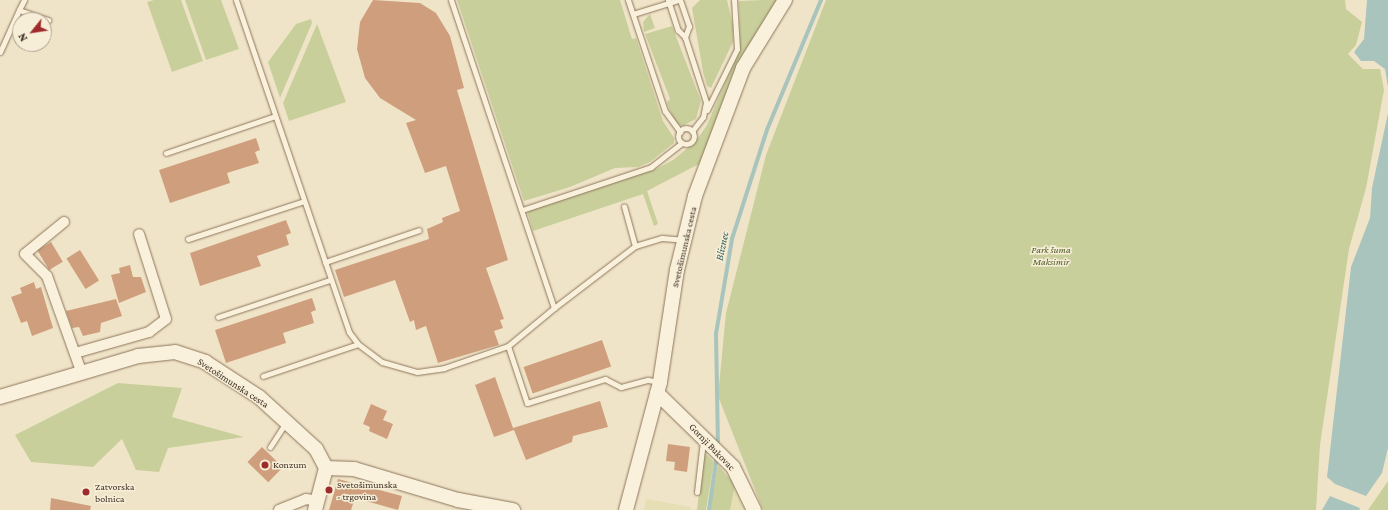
<!DOCTYPE html>
<html>
<head>
<meta charset="utf-8">
<style>
  body { margin:0 }
  #map { position:relative; width:1388px; height:510px; overflow:hidden; background:#f0e4c8; font-family:"Crimson Pro",serif }
  div>[style] { position:absolute }
  [style*='--x'] { left:calc(var(--x)*1px); top:calc(var(--y)*1px); width:calc(var(--w)*1px); rotate:calc(var(--a)*1deg) }
  .farmland>* { inset:0; background:#e6deb5 }
  .green>* { inset:0; background:#c9cf9b }
  .water>* { inset:0; background:#a9c4bc }
  .stream>* { height:3.5px; margin:-1.75px; padding:0 1.75px; transform-origin:1.75px; border-radius:1.75px; background:#a9c4bc }
  .building>* { inset:0; background:#cf9f7d; transform-origin:0 0 }
  .roads { filter:drop-shadow(0 0 1px #8d765c) drop-shadow(0 0 1px #8d765c) }
  .lane>* { height:5px; margin:-2.5px; padding:0 2.5px; transform-origin:2.5px; border-radius:2.5px; background:#faf1dc }
  .lane>.ring { margin:-2.5px; padding:0; box-sizing:content-box; background:none; border:5px solid #faf1dc; border-radius:50% }
  .street>* { height:10px; margin:-5px; padding:0 5px; transform-origin:5px; border-radius:5px; background:#faf1dc }
  .secondary>* { height:14px; margin:-7px; padding:0 7px; transform-origin:7px; border-radius:7px; background:#faf1dc }
  .dots>* { width:11px; height:11px; translate:-50% -50%; box-sizing:border-box; border:2px solid #f7eed8; border-radius:50% }
  span { translate:-50% -50%; white-space:nowrap; text-align:center; line-height:1.15; -webkit-text-stroke:3px #f7eed8; paint-order:stroke }
  .street-label { font-size:10px; color:#3d2e20 }
  .park-label { font-size:10px; color:#4d5a26; font-style:italic }
  .poi-label { font-size:10px; color:#3d2e20 }
  .left { translate:0 -50%; text-align:left }
  .water-label { font-size:11px; color:#2f5d5a; font-style:italic }
  .north { position:absolute; left:12px; top:12px; width:40px; height:40px; box-sizing:border-box; background:#f7eed8; border:1px solid #ada18e; border-radius:50%; rotate:240deg; font-size:11px; font-weight:700; line-height:16px; text-align:center; color:#3d2e20 }
  .north::after { content:''; display:block; margin:auto; width:14px; height:18px; background:#9e2a2b; clip-path:polygon(50% 0,100% 100%,50% 72%,0 100%) }
</style>
</head>
<body>
<div id="map">
  <div class="farmland">
    <i style="clip-path:polygon(735px 485px,740px 495px,746px 510px,730px 510px)"></i>
    <i style="clip-path:polygon(646px 499px,691px 507px,691px 510px,644px 510px)"></i>
  </div>
  <div class="green">
    <i style="clip-path:polygon(154px 0,181px 0,203px 61px,172px 72px,147px 2px)"></i>
    <i style="clip-path:polygon(185px 0,221px 0,239px 49px,206px 60px)"></i>
    <i style="clip-path:polygon(457px 0,620px 0,632px 39px,636px 38px,663px 121px,674px 138px,674px 143px,650px 162px,638px 167px,615px 168px,570px 187px,524px 201px)"></i>
    <i style="clip-path:polygon(700px 0,727px 0,733px 26px,733px 42px,711px 88px,707px 86px,703px 72px,692px 8px)"></i>
    <i style="clip-path:polygon(765px 0,782px 0,701px 163px,647px 191px,658px 224px,654px 226px,643px 194px,533px 231px,527px 211px,656px 169px,673px 160px,696px 141px,707px 125px,740px 48px,739px 1px)"></i>
    <i style="clip-path:polygon(826px 0,1345px 0,1346px 9px,1362px 22px,1356px 45px,1348px 54px,1363px 69px,1380px 69px,1384px 90px,1366px 188px,1349px 249px,1320px 445px,1316px 510px,763px 510px,718px 396px,726px 313px,766px 155px)"></i>
    <i style="clip-path:polygon(650px 14px,655px 28px,644px 32px,643px 22px)"></i>
    <i style="clip-path:polygon(311px 19px,312px 23px,280px 98px,268px 62px,296px 24px)"></i>
    <i style="clip-path:polygon(317px 24px,346px 102px,289px 121px,283px 103px)"></i>
    <i style="clip-path:polygon(672px 26px,701px 101px,696px 119px,682px 126px,677px 124px,670px 111px,667px 102px,670px 99px,645px 34px)"></i>
    <i style="clip-path:polygon(118px 383px,182px 388px,172px 417px,244px 437px,168px 448px,159px 472px,136px 470px,122px 439px,93px 467px,31px 462px,15px 435px)"></i>
    <i style="clip-path:polygon(704px 452px,714px 462px,706px 510px,697px 510px)"></i>
    <i style="clip-path:polygon(718px 465px,735px 485px,730px 510px,710px 510px)"></i>
    <i style="clip-path:polygon(1388px 481px,1388px 510px,1368px 510px)"></i>
  </div>
  <div class="water">
    <i style="clip-path:polygon(1367px 0,1388px 0,1388px 87px,1385px 69px,1374px 61px,1361px 61px,1354px 52px,1364px 39px)"></i>
    <i style="clip-path:polygon(1388px 113px,1388px 448px,1382px 473px,1366px 496px,1335px 484px,1327px 477px,1351px 267px,1370px 218px,1372px 188px)"></i>
    <i style="clip-path:polygon(1330px 496px,1360px 508px,1359px 510px,1322px 510px)"></i>
  </div>
  <div class="stream">
    <i style="--x:718;--y:448;--w:114;--a:-91"></i>
    <i style="--x:716;--y:334;--w:96;--a:-80.4"></i>
    <i style="--x:732;--y:239;--w:114;--a:-72.2"></i>
    <i style="--x:767;--y:130;--w:141;--a:-67.4"></i>
    <i style="--x:709;--y:510;--w:55;--a:-81.6"></i>
  </div>
  <div class="building">
    <i style="clip-path:polygon(373px 0,420px 3px,436px 13px,450px 36px,464px 88px,457px 90px,508px 260px,486px 268px,504px 319px,500px 320px,503px 328px,494px 331px,499px 345px,438px 363px,426px 326px,416px 330px,414px 320px,410px 322px,395px 280px,344px 297px,335px 270px,429px 239px,427px 229px,443px 222px,442px 218px,460px 211px,446px 166px,425px 173px,406px 123px,416px 120px,380px 98px,365px 78px,357px 49px,360px 22px)"></i>
    <i style="clip-path:polygon(256px 138px,260px 150px,255px 152px,259px 163px,227px 173px,230px 183px,170px 203px,159px 170px)"></i>
    <i style="clip-path:polygon(286px 220px,291px 233px,286px 235px,289px 245px,257px 256px,261px 266px,200px 286px,190px 253px)"></i>
    <i style="left:51px;top:242px;width:23px;height:16px;rotate:59deg"></i>
    <i style="left:80px;top:250px;width:36px;height:16px;rotate:58deg"></i>
    <i style="clip-path:polygon(130px 265px,133px 277px,141px 277px,146px 292px,119px 303px,111px 275px,120px 273px,119px 268px)"></i>
    <i style="clip-path:polygon(34px 282px,36px 289px,41px 287px,53px 328px,32px 336px,27px 321px,21px 323px,11px 297px,22px 293px,20px 288px)"></i>
    <i style="clip-path:polygon(312px 298px,316px 310px,311px 312px,314px 323px,283px 333px,286px 343px,226px 363px,215px 330px)"></i>
    <i style="clip-path:polygon(116px 299px,122px 316px,101px 323px,100px 332px,83px 336px,79px 327px,72px 328px,66px 311px)"></i>
    <i style="left:602px;top:340px;width:28px;height:83px;rotate:71deg"></i>
    <i style="clip-path:polygon(495px 377px,513px 428px,600px 401px,608px 427px,573px 436px,572px 442px,526px 460px,514px 430px,494px 437px,475px 385px)"></i>
    <i style="clip-path:polygon(371px 404px,387px 411px,383px 420px,393px 424px,387px 439px,369px 431px,370px 427px,363px 424px)"></i>
    <i style="clip-path:polygon(668px 444px,690px 447px,687px 472px,674px 470px,675px 462px,666px 461px)"></i>
    <i style="left:262px;top:447px;width:29px;height:21px;rotate:44deg"></i>
    <i style="clip-path:polygon(338px 479px,402px 496px,398px 510px,355px 498px,351px 510px,329px 510px)"></i>
    <i style="clip-path:polygon(51px 498px,91px 506px,90px 510px,50px 510px)"></i>
  </div>
  <div class="roads">
    <div class="lane">
      <i style="--x:24;--y:0;--w:11;--a:117"></i>
      <i style="--x:19;--y:10;--w:31;--a:19"></i>
      <i style="--x:236;--y:0;--w:351;--a:71.2"></i>
      <i style="--x:349;--y:332;--w:15;--a:53"></i>
      <i style="--x:358;--y:344;--w:30;--a:37"></i>
      <i style="--x:382;--y:362;--w:36;--a:16"></i>
      <i style="--x:417;--y:372;--w:27;--a:-8"></i>
      <i style="--x:444;--y:368;--w:68;--a:-19"></i>
      <i style="--x:508;--y:346;--w:60;--a:-39.6"></i>
      <i style="--x:554;--y:308;--w:325;--a:-108.5"></i>
      <i style="--x:628;--y:0;--w:117;--a:71.6"></i>
      <i style="--x:665;--y:111;--w:26;--a:54"></i>
      <i style="--x:668;--y:0;--w:32;--a:72"></i>
      <i style="--x:678;--y:30;--w:10;--a:45"></i>
      <i style="--x:685;--y:37;--w:68;--a:72.1"></i>
      <i style="--x:706;--y:102;--w:15;--a:101"></i>
      <i style="--x:703;--y:117;--w:18;--a:128"></i>
      <i style="--x:680;--y:0;--w:28;--a:71"></i>
      <i style="--x:689;--y:26;--w:12;--a:110"></i>
      <i style="--x:633;--y:14;--w:47;--a:-17.3"></i>
      <i style="--x:0;--y:52;--w:46;--a:-65.7"></i>
      <i style="--x:707;--y:110;--w:68;--a:-63.8"></i>
      <i style="--x:737;--y:49;--w:49;--a:-93.5"></i>
      <i class="ring" style="left:678px;top:128px;width:11px;height:11px"></i>
      <i style="--x:166;--y:153;--w:115;--a:-18.7"></i>
      <i style="--x:522;--y:210;--w:136;--a:-18.4"></i>
      <i style="--x:651;--y:167;--w:39;--a:-38"></i>
      <i style="--x:188;--y:239;--w:122;--a:-18.1"></i>
      <i style="--x:635;--y:246;--w:28;--a:-17"></i>
      <i style="--x:662;--y:238;--w:21;--a:5"></i>
      <i style="--x:325;--y:262;--w:99;--a:-18.8"></i>
      <i style="--x:554;--y:308;--w:102;--a:-37.4"></i>
      <i style="--x:635;--y:246;--w:41;--a:-105.4"></i>
      <i style="--x:218;--y:317;--w:118;--a:-18.3"></i>
      <i style="--x:508;--y:346;--w:60;--a:71.6"></i>
      <i style="--x:527;--y:403;--w:82;--a:-17.1"></i>
      <i style="--x:605;--y:379;--w:18;--a:27"></i>
      <i style="--x:621;--y:387;--w:28;--a:-15"></i>
      <i style="--x:648;--y:380;--w:11;--a:10"></i>
      <i style="--x:263;--y:376;--w:100;--a:-18.6"></i>
      <i style="--x:270;--y:447;--w:30;--a:-57"></i>
      <i style="--x:697;--y:492;--w:51;--a:-83.3"></i>
    </div>
    <div class="street">
      <i style="--x:64;--y:222;--w:50;--a:140.6"></i>
      <i style="--x:25;--y:254;--w:31;--a:45"></i>
      <i style="--x:47;--y:276;--w:101;--a:70.3"></i>
      <i style="--x:75;--y:353;--w:77;--a:-15.8"></i>
      <i style="--x:149;--y:332;--w:21;--a:-37"></i>
      <i style="--x:166;--y:319;--w:89;--a:-107.6"></i>
      <i style="--x:279;--y:510;--w:29;--a:-22"></i>
      <i style="--x:306;--y:499;--w:12;--a:9"></i>
    </div>
    <div class="secondary">
      <i style="--x:657;--y:393;--w:106;--a:44.2"></i>
      <i style="--x:733;--y:467;--w:48;--a:64"></i>
      <i style="--x:0;--y:397;--w:144;--a:-16.5"></i>
      <i style="--x:138;--y:356;--w:37;--a:-6"></i>
      <i style="--x:175;--y:352;--w:32;--a:18"></i>
      <i style="--x:205;--y:362;--w:64;--a:32.9"></i>
      <i style="--x:259;--y:397;--w:77;--a:42.4"></i>
      <i style="--x:316;--y:449;--w:21;--a:62"></i>
      <i style="--x:326;--y:468;--w:28;--a:2"></i>
      <i style="--x:354;--y:469;--w:109;--a:16.6"></i>
      <i style="--x:458;--y:500;--w:56;--a:10.3"></i>
      <i style="--x:315;--y:510;--w:43;--a:-75.3"></i>
      <i style="--x:626;--y:510;--w:132;--a:-75.1"></i>
      <i style="--x:660;--y:382;--w:113;--a:-81.4"></i>
      <i style="--x:677;--y:270;--w:76;--a:-76.3"></i>
      <i style="--x:695;--y:196;--w:137;--a:-69.4"></i>
      <i style="--x:743;--y:68;--w:80;--a:-58.3"></i>
    </div>
  </div>
  <div class="dots">
    <i style="left:265px;top:465px;background:#9e2a2b"></i>
    <i style="left:329px;top:490px;background:#9e2a2b"></i>
    <i style="left:86px;top:492px;background:#9e2a2b"></i>
  </div>
  <div class="street-label">
    <span style="left:684px;top:247px;rotate:-77deg">Svetošimunska cesta</span>
    <span style="left:233px;top:383px;rotate:33deg">Svetošimunska cesta</span>
    <span style="left:712px;top:447px;rotate:46deg">Gornji Bukovac</span>
  </div>
  <div class="park-label">
    <span style="left:1051px;top:255px">Park šuma<br>Maksimir</span>
  </div>
  <div class="poi-label">
    <span class="left" style="left:273px;top:465px">Konzum</span>
    <span class="left" style="left:337px;top:490px">Svetošimunska<br>- trgovina</span>
    <span class="left" style="left:95px;top:492px">Zatvorska<br>bolnica</span>
  </div>
  <div class="water-label">
    <span style="left:722px;top:246px;rotate:-78deg">Bliznec</span>
  </div>
  <div class="north">N</div>
</div>
</body>
</html>
